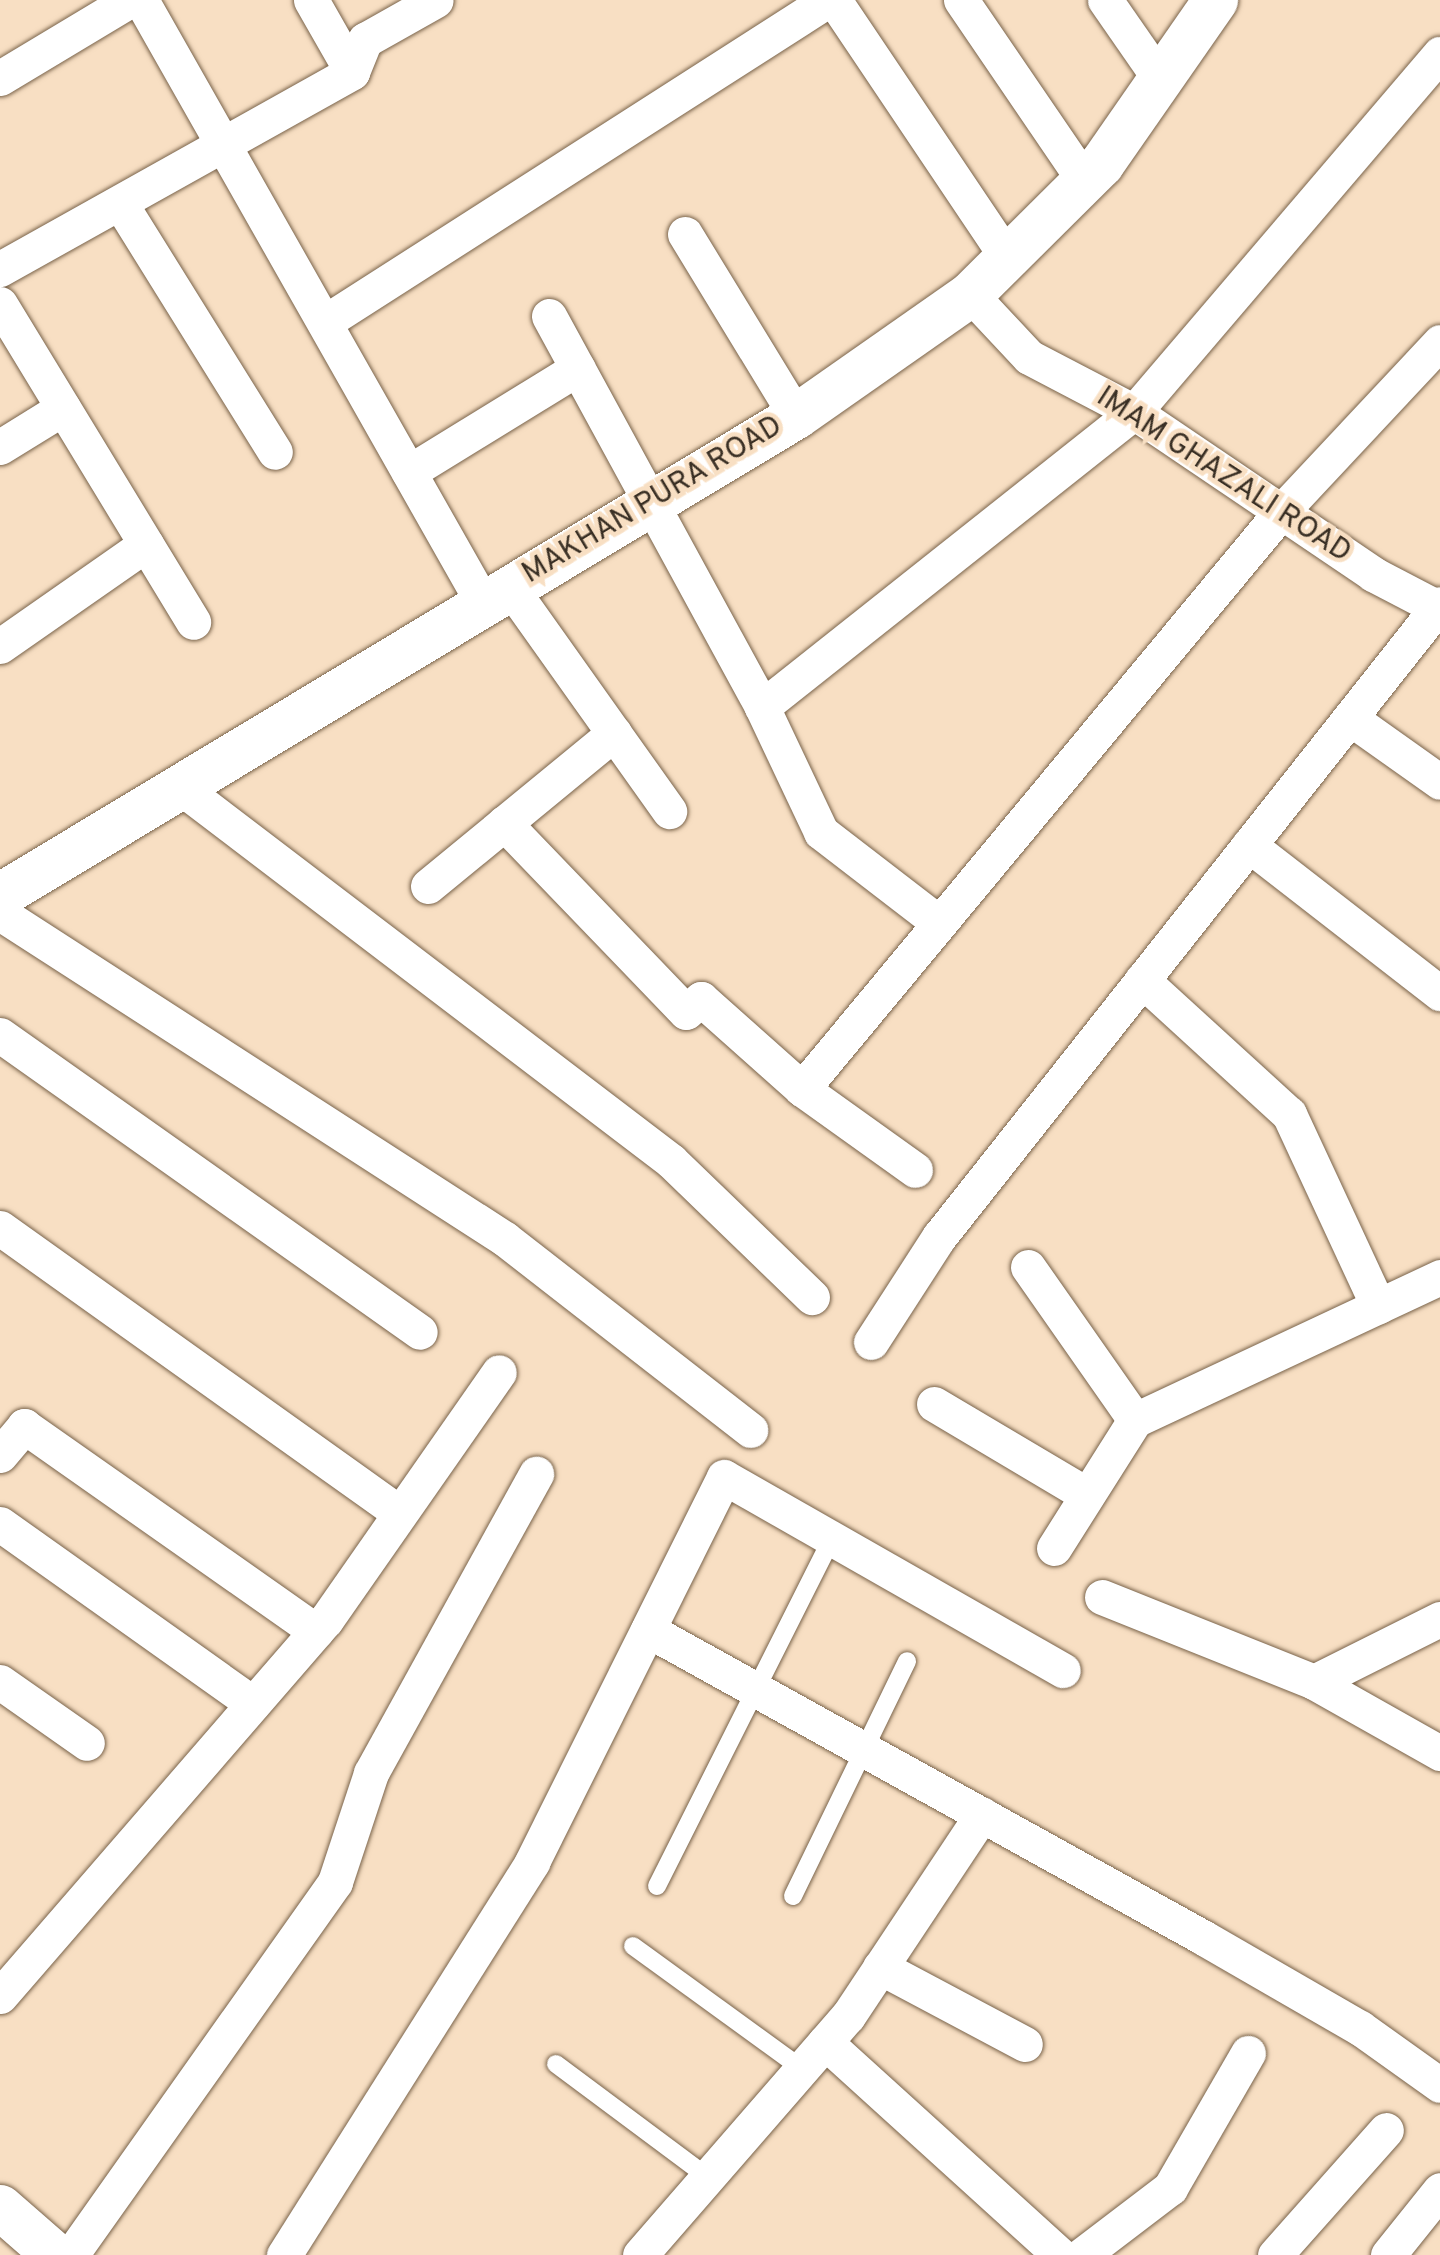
<!DOCTYPE html>
<html>
<head>
<meta charset="utf-8">
<style>
  body { margin:0 }
  #map { position:relative; width:1440px; height:2255px; overflow:hidden; background:#f8dfc3; font-family:Overpass,sans-serif }
  div>[style] { position:absolute }
  [style*='--x'] { left:calc(var(--x)*1px); top:calc(var(--y)*1px); width:calc(var(--w)*1px); rotate:calc(var(--a)*1deg) }
  .roads { filter:drop-shadow(0 0 2px #79634a) drop-shadow(0 0 2px #79634a) }
  .service>* { height:18px; margin:-9px; padding:0 9px; transform-origin:9px; border-radius:9px; background:#fff }
  .minor>* { height:35px; margin:-17.5px; padding:0 17.5px; transform-origin:17.5px; border-radius:17.5px; background:#fff }
  .tertiary>* { height:45px; margin:-22.5px; padding:0 22.5px; transform-origin:22.5px; border-radius:22.5px; background:#fff }
  span { translate:-50% -50%; white-space:nowrap; text-align:center; line-height:1.15; -webkit-text-stroke:9px #f8dfc3; paint-order:stroke }
  .street-label { font-size:30px; color:#392f24 }
</style>
</head>
<body>
<div id="map">
  <div class="roads">
    <div class="service">
      <i style="--x:657;--y:1886;--w:390;--a:-63.3"></i>
      <i style="--x:793;--y:1896;--w:261;--a:-64.1"></i>
      <i style="--x:633;--y:1946;--w:208;--a:36"></i>
      <i style="--x:556;--y:2064;--w:187;--a:36.7"></i>
    </div>
    <div class="minor">
      <i style="--x:141;--y:0;--w:693;--a:60.44"></i>
      <i style="--x:311;--y:0;--w:83;--a:60.3"></i>
      <i style="--x:834;--y:0;--w:310;--a:56.1"></i>
      <i style="--x:961;--y:0;--w:218;--a:55.7"></i>
      <i style="--x:1105;--y:0;--w:96;--a:55.2"></i>
      <i style="--x:0;--y:78;--w:152;--a:-31"></i>
      <i style="--x:120;--y:203;--w:293;--a:58.1"></i>
      <i style="--x:685;--y:234;--w:213;--a:58.6"></i>
      <i style="--x:0;--y:269;--w:403;--a:-29.2"></i>
      <i style="--x:352;--y:72;--w:35;--a:-68"></i>
      <i style="--x:365;--y:40;--w:81;--a:-29.4"></i>
      <i style="--x:970;--y:294;--w:86;--a:46.9"></i>
      <i style="--x:1029;--y:357;--w:119;--a:27.6"></i>
      <i style="--x:1134;--y:412;--w:289;--a:34.1"></i>
      <i style="--x:1373;--y:574;--w:76;--a:27.6"></i>
      <i style="--x:0;--y:304;--w:372;--a:58.7"></i>
      <i style="--x:549;--y:316;--w:445;--a:61.4"></i>
      <i style="--x:762;--y:707;--w:138;--a:64.7"></i>
      <i style="--x:821;--y:832;--w:149;--a:37.6"></i>
      <i style="--x:325;--y:322;--w:597;--a:-32.63"></i>
      <i style="--x:0;--y:447;--w:74;--a:-31.8"></i>
      <i style="--x:409;--y:472;--w:198;--a:-31.6"></i>
      <i style="--x:510;--y:587;--w:275;--a:54.6"></i>
      <i style="--x:0;--y:646;--w:178;--a:-34.9"></i>
      <i style="--x:762;--y:707;--w:475;--a:-38.4"></i>
      <i style="--x:1134;--y:412;--w:471;--a:-49.5"></i>
      <i style="--x:1350;--y:718;--w:110;--a:35.4"></i>
      <i style="--x:179;--y:786;--w:619;--a:37.31"></i>
      <i style="--x:671;--y:1161;--w:196;--a:44"></i>
      <i style="--x:504;--y:823;--w:262;--a:46.1"></i>
      <i style="--x:686;--y:1012;--w:20;--a:-41"></i>
      <i style="--x:701;--y:999;--w:135;--a:41.7"></i>
      <i style="--x:802;--y:1089;--w:139;--a:35.6"></i>
      <i style="--x:1249;--y:845;--w:242;--a:37.8"></i>
      <i style="--x:428;--y:886;--w:241;--a:-39.4"></i>
      <i style="--x:0;--y:913;--w:601;--a:32.84"></i>
      <i style="--x:505;--y:1239;--w:311;--a:37.9"></i>
      <i style="--x:1142;--y:980;--w:199;--a:42.4"></i>
      <i style="--x:1289;--y:1114;--w:212;--a:65.1"></i>
      <i style="--x:0;--y:1035;--w:514;--a:35.27"></i>
      <i style="--x:802;--y:1089;--w:749;--a:-50.31"></i>
      <i style="--x:1280;--y:513;--w:234;--a:-46.9"></i>
      <i style="--x:0;--y:1228;--w:491;--a:35.5"></i>
      <i style="--x:1028;--y:1267;--w:187;--a:55"></i>
      <i style="--x:1135;--y:1420;--w:337;--a:-25.1"></i>
      <i style="--x:871;--y:1342;--w:125;--a:-57.1"></i>
      <i style="--x:939;--y:1237;--w:807;--a:-51.64"></i>
      <i style="--x:934;--y:1404;--w:178;--a:30.7"></i>
      <i style="--x:0;--y:1455;--w:38;--a:-50"></i>
      <i style="--x:24;--y:1426;--w:357;--a:35.1"></i>
      <i style="--x:0;--y:1524;--w:310;--a:35.4"></i>
      <i style="--x:1054;--y:1548;--w:151;--a:-57.7"></i>
      <i style="--x:1102;--y:1597;--w:228;--a:21.8"></i>
      <i style="--x:1314;--y:1682;--w:141;--a:-26.6"></i>
      <i style="--x:648;--y:1630;--w:636;--a:28.98"></i>
      <i style="--x:1204;--y:1938;--w:180;--a:30"></i>
      <i style="--x:1360;--y:2028;--w:98;--a:35.5"></i>
      <i style="--x:0;--y:1682;--w:106;--a:35"></i>
      <i style="--x:1314;--y:1682;--w:145;--a:29.4"></i>
      <i style="--x:880;--y:1967;--w:164;--a:28"></i>
      <i style="--x:0;--y:1996;--w:498;--a:-49.1"></i>
      <i style="--x:326;--y:1620;--w:302;--a:-55.1"></i>
      <i style="--x:825;--y:2042;--w:317;--a:42.2"></i>
      <i style="--x:71;--y:2255;--w:457;--a:-54.7"></i>
      <i style="--x:335;--y:1882;--w:115;--a:-71.7"></i>
      <i style="--x:371;--y:1773;--w:342;--a:-61.1"></i>
      <i style="--x:284;--y:2255;--w:465;--a:-57.7"></i>
      <i style="--x:532;--y:1862;--w:430;--a:-63.5"></i>
      <i style="--x:724;--y:1477;--w:390;--a:29.7"></i>
      <i style="--x:640;--y:2255;--w:317;--a:-49"></i>
      <i style="--x:848;--y:2016;--w:242;--a:-56.4"></i>
      <i style="--x:1082;--y:2255;--w:111;--a:-37.3"></i>
      <i style="--x:1170;--y:2188;--w:156;--a:-60"></i>
      <i style="--x:1275;--y:2255;--w:167;--a:-48.4"></i>
      <i style="--x:1388;--y:2255;--w:83;--a:-51.3"></i>
    </div>
    <div class="tertiary">
      <i style="--x:0;--y:895;--w:929;--a:-31.04"></i>
      <i style="--x:796;--y:416;--w:213;--a:-35"></i>
      <i style="--x:970;--y:294;--w:185;--a:-44.8"></i>
      <i style="--x:1101;--y:164;--w:200;--a:-55.2"></i>
      <i style="--x:0;--y:2207;--w:73;--a:41.1"></i>
    </div>
  </div>
  <div class="street-label">
    <span style="left:1223px;top:476px;rotate:33deg">IMAM GHAZALI ROAD</span>
    <span style="left:653px;top:501px;rotate:-31deg">MAKHAN PURA ROAD</span>
  </div>
</div>
</body>
</html>
